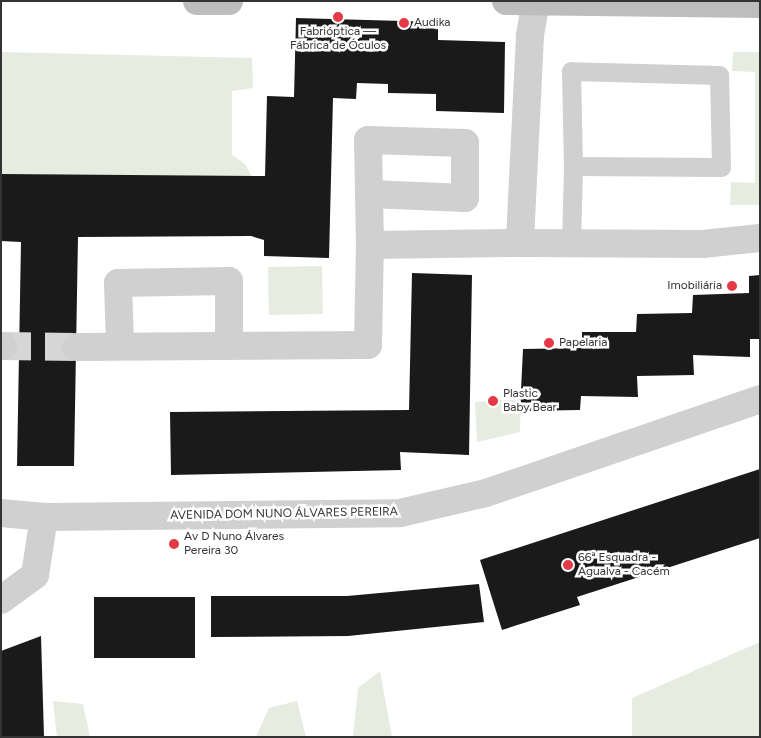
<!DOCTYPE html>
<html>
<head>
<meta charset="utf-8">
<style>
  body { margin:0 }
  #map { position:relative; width:761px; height:738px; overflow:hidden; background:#fff; font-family:Figtree,sans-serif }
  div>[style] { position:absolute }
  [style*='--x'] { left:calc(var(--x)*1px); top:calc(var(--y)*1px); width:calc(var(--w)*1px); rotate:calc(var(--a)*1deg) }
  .green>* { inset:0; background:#e6ecdf; transform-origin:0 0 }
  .building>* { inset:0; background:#1a1a1a; transform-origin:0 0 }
  .minor-tunnel>* { height:28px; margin-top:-14px; transform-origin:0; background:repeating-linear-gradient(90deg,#d6d6d6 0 28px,transparent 0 42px) }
  .service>* { height:19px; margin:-9.5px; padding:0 9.5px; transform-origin:9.5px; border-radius:9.5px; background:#d0d0d0 }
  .minor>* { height:28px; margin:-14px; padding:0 14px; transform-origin:14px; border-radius:14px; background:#d0d0d0 }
  .secondary>* { height:28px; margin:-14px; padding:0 14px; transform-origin:14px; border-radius:14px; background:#bdbdbd }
  .dots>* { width:14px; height:14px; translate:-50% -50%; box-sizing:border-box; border:2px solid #fff; border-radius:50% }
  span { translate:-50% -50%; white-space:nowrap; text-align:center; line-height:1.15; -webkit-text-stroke:5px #fff; paint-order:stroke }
  .poi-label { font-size:12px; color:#333 }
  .left { translate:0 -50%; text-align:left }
  .right { translate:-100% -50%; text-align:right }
  .street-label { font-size:12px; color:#333 }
  .frame { position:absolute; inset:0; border:2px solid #333; pointer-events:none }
</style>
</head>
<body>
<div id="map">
  <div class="green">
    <i style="clip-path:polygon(1px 52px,252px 58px,253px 88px,232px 91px,232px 155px,245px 164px,253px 179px,1px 176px)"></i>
    <i style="clip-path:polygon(733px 52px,760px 52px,760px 205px,730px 205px,731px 182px,755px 183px,755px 72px,732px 71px)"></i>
    <i style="left:322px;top:266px;width:48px;height:54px;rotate:89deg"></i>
    <i style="clip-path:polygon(521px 399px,520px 432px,477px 442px,475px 402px)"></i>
    <i style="clip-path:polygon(760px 642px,760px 737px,632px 737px,632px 698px)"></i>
    <i style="clip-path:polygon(380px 671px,392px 737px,353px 737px,358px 688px)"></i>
    <i style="clip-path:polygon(53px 701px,83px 704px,90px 737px,57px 737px)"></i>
    <i style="clip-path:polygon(297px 701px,306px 737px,256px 737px,269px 708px)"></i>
  </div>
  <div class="building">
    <i style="clip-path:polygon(296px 18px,438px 22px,438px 40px,505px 42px,504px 113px,436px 111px,436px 94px,388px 93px,388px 84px,357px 83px,356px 99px,333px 98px,329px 258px,264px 256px,264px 240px,251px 236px,78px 237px,74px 466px,17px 466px,21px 242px,1px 241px,1px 174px,265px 176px,267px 96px,294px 97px)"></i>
    <i style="clip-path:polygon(412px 273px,472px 275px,469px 455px,400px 452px,401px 470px,171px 475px,170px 412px,409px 410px)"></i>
    <i style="clip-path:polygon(760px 275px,760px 339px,750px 339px,750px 357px,693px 355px,694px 375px,637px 376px,638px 397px,581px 396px,580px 410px,520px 411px,523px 349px,582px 348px,582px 332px,636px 332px,637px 314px,692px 313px,693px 295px,749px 293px,749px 276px)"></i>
    <i style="clip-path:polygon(760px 469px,760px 538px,577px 597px,580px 605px,502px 630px,480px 560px)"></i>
    <i style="clip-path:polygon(479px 584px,484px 622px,348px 636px,211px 637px,211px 596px,347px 596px)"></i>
    <i style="left:94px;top:597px;width:101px;height:61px"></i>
    <i style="clip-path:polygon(41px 636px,44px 737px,1px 737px,1px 651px)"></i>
  </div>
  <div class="minor-tunnel">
    <i style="--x:3;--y:346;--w:73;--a:0.8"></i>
  </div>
  <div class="service">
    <i style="--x:571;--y:244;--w:78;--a:-88.5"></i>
    <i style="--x:573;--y:166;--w:148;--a:0.4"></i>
    <i style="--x:721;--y:167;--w:92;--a:-91.2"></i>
    <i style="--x:719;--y:75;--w:148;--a:-178.5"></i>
    <i style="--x:571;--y:71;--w:95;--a:88.8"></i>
  </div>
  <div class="minor">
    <i style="--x:536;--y:1;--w:36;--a:100"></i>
    <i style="--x:530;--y:36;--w:207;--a:92.8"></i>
    <i style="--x:520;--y:243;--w:183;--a:0.3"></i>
    <i style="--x:703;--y:244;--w:57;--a:-6"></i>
    <i style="--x:369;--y:194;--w:96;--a:2.4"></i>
    <i style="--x:465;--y:198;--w:55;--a:-90"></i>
    <i style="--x:465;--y:143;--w:97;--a:-178.2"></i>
    <i style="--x:368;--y:140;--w:54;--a:88.9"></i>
    <i style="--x:369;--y:194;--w:51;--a:88.9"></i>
    <i style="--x:120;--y:344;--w:61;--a:-91.9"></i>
    <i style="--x:118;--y:283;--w:111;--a:-1"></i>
    <i style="--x:229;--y:281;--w:63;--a:90"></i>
    <i style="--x:1;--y:346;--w:2;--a:0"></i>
    <i style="--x:76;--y:347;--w:292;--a:-0.4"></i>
    <i style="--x:368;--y:345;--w:100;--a:-88.9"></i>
    <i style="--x:370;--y:245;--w:150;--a:-0.8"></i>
    <i style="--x:1;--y:513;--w:43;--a:5.3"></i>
    <i style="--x:44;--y:517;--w:356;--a:-0.6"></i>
    <i style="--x:400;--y:513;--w:88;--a:-13.1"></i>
    <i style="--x:486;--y:493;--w:290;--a:-18.9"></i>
    <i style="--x:1;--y:600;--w:42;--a:-36.3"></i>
    <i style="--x:35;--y:575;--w:59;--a:-81.2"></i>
  </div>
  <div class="secondary">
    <i style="--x:197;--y:1;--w:32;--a:0"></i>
    <i style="--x:506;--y:1;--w:254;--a:0.7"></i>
  </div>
  <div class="dots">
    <i style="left:338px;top:17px;background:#e63946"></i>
    <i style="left:404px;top:23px;background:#e63946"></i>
    <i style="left:732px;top:286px;background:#e63946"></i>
    <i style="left:549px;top:343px;background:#e63946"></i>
    <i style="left:493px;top:401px;background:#e63946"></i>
    <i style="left:174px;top:544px;background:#e63946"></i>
    <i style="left:568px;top:565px;background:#e63946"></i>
  </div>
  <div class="poi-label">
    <span class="left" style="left:414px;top:23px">Audika</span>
    <span style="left:338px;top:39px">Fabrióptica —<br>Fábrica de Óculos</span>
    <span class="right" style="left:722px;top:286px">Imobiliária</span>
    <span class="left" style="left:559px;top:343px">Papelaria</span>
    <span class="left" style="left:503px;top:401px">Plastic<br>Baby Bear</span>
    <span class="left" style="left:184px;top:544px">Av D Nuno Álvares<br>Pereira 30</span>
    <span class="left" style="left:578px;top:565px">66ª Esquadra -<br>Agualva - Cacém</span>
  </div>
  <div class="street-label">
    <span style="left:284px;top:514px;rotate:-1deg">AVENIDA DOM NUNO ÁLVARES PEREIRA</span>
  </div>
  <div class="frame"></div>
</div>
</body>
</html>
